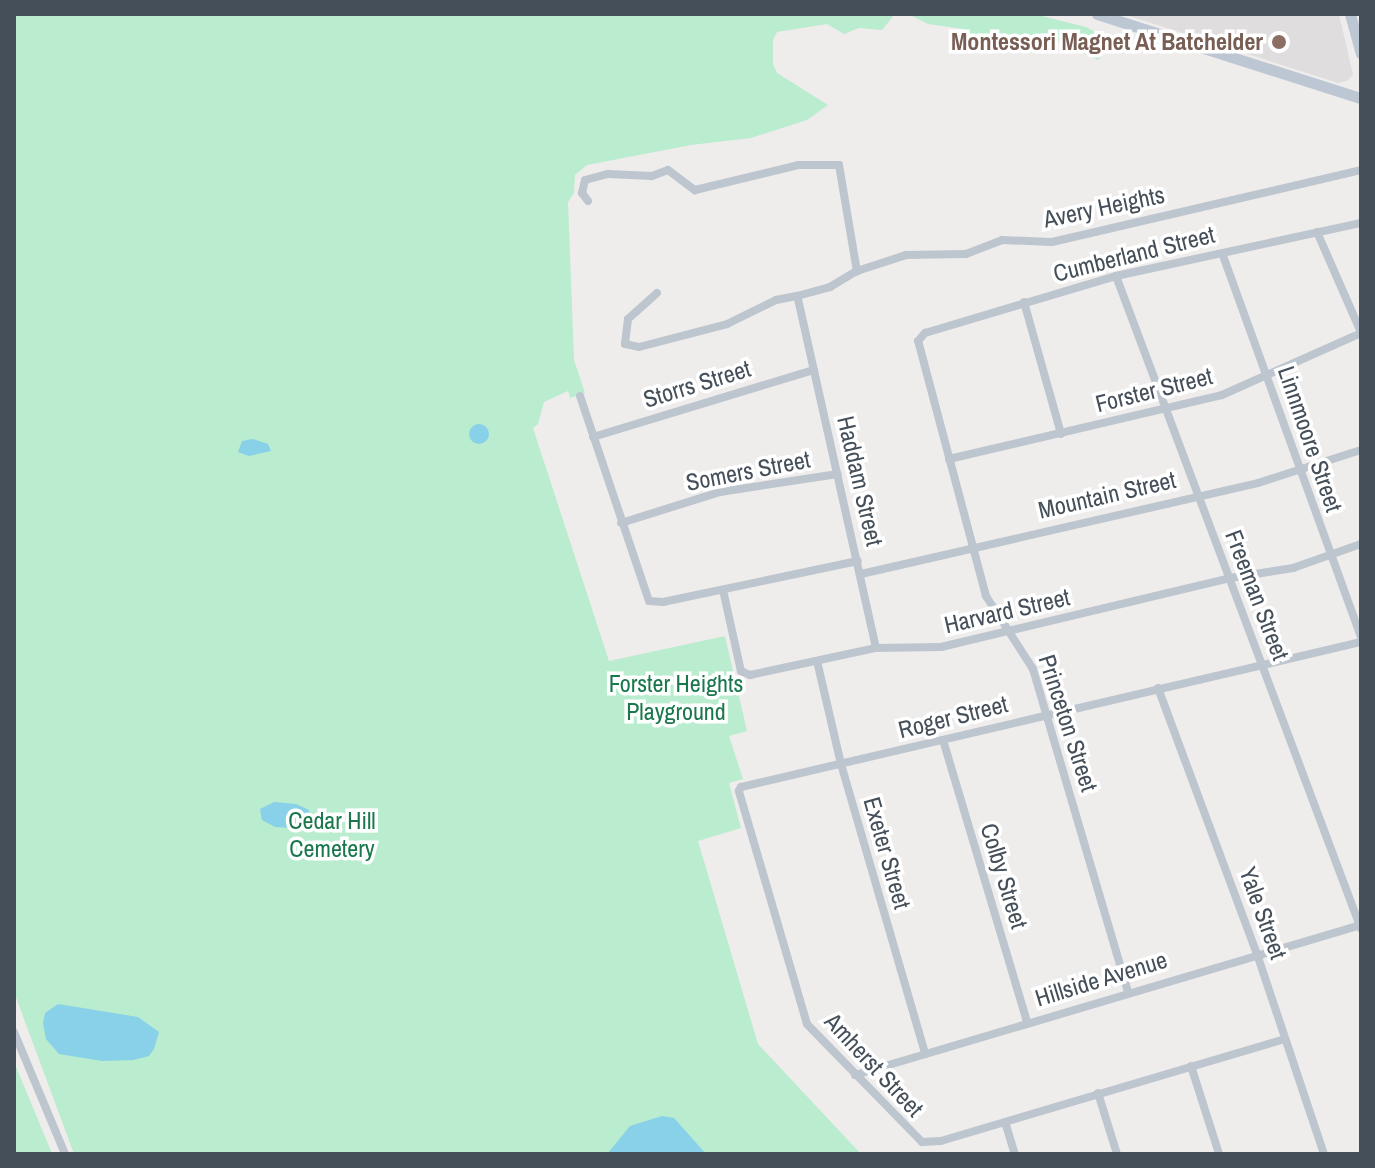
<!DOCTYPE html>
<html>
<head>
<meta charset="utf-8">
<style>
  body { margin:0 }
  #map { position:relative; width:1375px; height:1168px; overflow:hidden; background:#efecec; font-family:"Archivo Narrow",sans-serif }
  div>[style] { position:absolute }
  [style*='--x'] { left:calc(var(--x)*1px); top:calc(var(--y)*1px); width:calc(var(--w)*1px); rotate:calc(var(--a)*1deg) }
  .education>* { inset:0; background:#e0ddde }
  .green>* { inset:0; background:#baeccf }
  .water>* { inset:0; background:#88d1e8 }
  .round { border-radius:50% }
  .street>* { height:8px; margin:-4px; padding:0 4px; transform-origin:4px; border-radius:4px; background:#bdc6ce }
  .secondary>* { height:11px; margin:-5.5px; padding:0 5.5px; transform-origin:5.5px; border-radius:5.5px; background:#bdc7d3 }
  .dots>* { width:22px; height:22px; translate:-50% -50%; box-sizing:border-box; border:4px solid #fff; border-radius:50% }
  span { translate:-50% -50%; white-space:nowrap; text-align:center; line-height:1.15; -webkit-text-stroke:7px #fff; paint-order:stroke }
  .education-label { font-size:24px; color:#785e54; font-weight:700 }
  .right { translate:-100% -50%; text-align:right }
  .street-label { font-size:24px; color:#454f59 }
  .park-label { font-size:24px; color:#19774b }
  .frame { position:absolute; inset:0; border:16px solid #454f59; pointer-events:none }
</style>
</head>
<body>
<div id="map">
  <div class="education">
    <i style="clip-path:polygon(1123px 14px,1339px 14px,1353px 75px,1347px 81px,1338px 83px)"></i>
  </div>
  <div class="green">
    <i style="clip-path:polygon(14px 14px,895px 14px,882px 30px,859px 28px,844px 34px,827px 24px,777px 32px,773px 40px,773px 64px,777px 73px,828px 105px,807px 120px,751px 138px,691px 145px,587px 165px,575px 175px,574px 193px,568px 202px,574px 360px,585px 393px,570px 398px,568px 391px,544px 402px,538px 424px,533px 428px,609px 661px,725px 636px,747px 731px,729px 736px,743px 779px,729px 783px,741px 828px,698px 841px,758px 1044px,861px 1154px,74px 1154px,14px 992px)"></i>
    <i style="clip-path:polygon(908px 14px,1034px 14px,1086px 27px,1112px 41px,1098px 60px,1059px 42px,1021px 39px,1005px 33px,979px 38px,963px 29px,928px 24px)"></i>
    <i style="clip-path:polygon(14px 1062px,51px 1151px,52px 1154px,14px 1154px)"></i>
  </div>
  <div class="water">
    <i class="round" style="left:469px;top:424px;width:20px;height:20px"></i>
    <i style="clip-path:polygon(253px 439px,268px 444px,271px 451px,249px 456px,238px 452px,242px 441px)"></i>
    <i style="clip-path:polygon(274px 802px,296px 804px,309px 810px,313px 829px,275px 827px,262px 820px,260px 809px)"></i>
    <i style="clip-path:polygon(58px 1004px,138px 1017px,159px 1032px,154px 1049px,149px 1056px,133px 1060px,102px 1061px,59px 1054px,46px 1039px,43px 1023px,45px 1013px)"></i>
    <i style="clip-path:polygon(662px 1116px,674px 1118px,706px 1154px,607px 1154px,630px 1126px)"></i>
  </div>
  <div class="street">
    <i style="--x:588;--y:201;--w:10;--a:-127"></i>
    <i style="--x:582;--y:193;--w:13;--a:-77"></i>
    <i style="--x:585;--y:180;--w:24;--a:-15"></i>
    <i style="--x:608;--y:174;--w:44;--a:2.6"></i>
    <i style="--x:652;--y:176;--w:17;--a:-21"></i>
    <i style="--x:668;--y:170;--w:34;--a:37"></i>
    <i style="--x:695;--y:190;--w:106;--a:-13.6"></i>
    <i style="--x:798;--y:165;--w:41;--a:0"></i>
    <i style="--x:839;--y:165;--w:108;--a:80.4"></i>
    <i style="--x:1317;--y:232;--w:109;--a:66.3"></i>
    <i style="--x:1222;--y:253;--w:409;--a:70.1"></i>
    <i style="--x:1116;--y:276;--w:697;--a:69.43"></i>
    <i style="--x:657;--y:293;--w:39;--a:138"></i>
    <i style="--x:628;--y:319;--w:25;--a:97"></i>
    <i style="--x:625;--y:344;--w:14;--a:12"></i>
    <i style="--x:639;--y:347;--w:91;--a:-14.6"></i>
    <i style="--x:727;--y:324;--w:55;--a:-26.1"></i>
    <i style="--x:776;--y:300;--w:21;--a:-11"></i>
    <i style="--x:1024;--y:302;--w:137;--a:74.3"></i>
    <i style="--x:580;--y:396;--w:216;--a:71.4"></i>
    <i style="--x:649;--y:601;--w:14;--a:4"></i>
    <i style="--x:663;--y:602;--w:199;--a:-11.9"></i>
    <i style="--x:593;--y:437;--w:231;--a:-16.9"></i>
    <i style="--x:949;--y:459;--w:280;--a:-13.2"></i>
    <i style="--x:1222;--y:395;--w:152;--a:-24"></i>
    <i style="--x:621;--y:523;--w:104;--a:-17.4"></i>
    <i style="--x:720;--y:492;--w:119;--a:-8.7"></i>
    <i style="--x:861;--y:574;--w:407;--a:-12.9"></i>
    <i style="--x:1258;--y:483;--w:108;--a:-17.8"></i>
    <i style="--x:723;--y:590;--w:83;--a:77.5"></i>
    <i style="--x:741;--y:671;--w:10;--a:24"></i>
    <i style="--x:750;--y:675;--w:129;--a:-12.1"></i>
    <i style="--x:876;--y:648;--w:65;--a:-0.9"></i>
    <i style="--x:941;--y:647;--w:297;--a:-13.4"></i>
    <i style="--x:1230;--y:578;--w:64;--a:-9"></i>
    <i style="--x:1293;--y:568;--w:72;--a:-19.4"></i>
    <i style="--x:876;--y:648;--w:361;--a:-102.6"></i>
    <i style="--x:797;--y:296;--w:34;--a:-15"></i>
    <i style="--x:830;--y:287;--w:31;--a:-31"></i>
    <i style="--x:857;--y:271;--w:52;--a:-18.1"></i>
    <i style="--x:906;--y:255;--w:60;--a:-1"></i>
    <i style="--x:966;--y:254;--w:39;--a:-21"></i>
    <i style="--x:1002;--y:240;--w:50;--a:2.3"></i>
    <i style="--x:1052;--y:242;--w:317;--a:-13.1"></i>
    <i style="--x:817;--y:661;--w:106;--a:76.9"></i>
    <i style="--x:841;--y:764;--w:302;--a:73.8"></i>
    <i style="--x:1158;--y:688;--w:284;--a:69.6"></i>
    <i style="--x:1257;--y:954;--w:211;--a:71.5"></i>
    <i style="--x:943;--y:740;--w:294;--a:73.4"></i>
    <i style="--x:1128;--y:992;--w:337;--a:-106.4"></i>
    <i style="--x:1033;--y:669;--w:87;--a:-122.8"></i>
    <i style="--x:986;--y:596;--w:264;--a:-104.9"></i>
    <i style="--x:918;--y:341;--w:11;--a:-49"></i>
    <i style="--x:925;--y:333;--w:199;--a:-16.6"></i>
    <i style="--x:1116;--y:276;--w:251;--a:-12.2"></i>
    <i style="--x:14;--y:1032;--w:132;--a:67.3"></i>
    <i style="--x:1285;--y:1039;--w:359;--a:163.5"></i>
    <i style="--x:941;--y:1141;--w:19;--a:177"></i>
    <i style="--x:922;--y:1142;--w:165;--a:-134.3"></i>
    <i style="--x:807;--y:1024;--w:243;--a:-106.3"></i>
    <i style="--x:739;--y:791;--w:4;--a:-63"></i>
    <i style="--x:741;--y:787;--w:637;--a:-13.16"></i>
    <i style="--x:1191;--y:1066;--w:92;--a:72.3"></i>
    <i style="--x:855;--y:1075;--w:528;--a:-16.51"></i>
    <i style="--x:1098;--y:1093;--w:64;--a:72.7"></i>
    <i style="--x:1005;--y:1122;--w:34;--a:73"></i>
  </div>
  <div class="secondary">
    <i style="--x:1097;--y:14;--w:277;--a:17.7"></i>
    <i style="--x:1350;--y:14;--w:41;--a:74.6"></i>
  </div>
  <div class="dots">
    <i style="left:1279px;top:42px;background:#8d6e63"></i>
  </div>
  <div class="education-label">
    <span class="right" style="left:1263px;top:42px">Montessori Magnet At Batchelder</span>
  </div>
  <div class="street-label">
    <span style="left:1104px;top:207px;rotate:-12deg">Avery Heights</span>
    <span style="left:1134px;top:254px;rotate:-14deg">Cumberland Street</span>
    <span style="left:697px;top:384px;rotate:-17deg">Storrs Street</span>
    <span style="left:1154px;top:390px;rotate:-14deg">Forster Street</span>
    <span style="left:1310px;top:439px;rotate:71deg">Linnmoore Street</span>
    <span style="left:748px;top:471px;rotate:-11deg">Somers Street</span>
    <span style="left:860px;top:481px;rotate:77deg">Haddam Street</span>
    <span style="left:1107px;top:495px;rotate:-13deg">Mountain Street</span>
    <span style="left:1257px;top:595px;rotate:69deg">Freeman Street</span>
    <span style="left:1007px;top:611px;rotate:-13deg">Harvard Street</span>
    <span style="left:953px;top:717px;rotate:-14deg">Roger Street</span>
    <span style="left:1068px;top:723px;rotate:72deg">Princeton Street</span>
    <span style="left:887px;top:853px;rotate:74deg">Exeter Street</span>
    <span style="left:1004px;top:876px;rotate:73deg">Colby Street</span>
    <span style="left:1263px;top:913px;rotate:70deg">Yale Street</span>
    <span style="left:1101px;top:979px;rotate:-17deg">Hillside Avenue</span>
    <span style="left:874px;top:1065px;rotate:47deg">Amherst Street</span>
  </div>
  <div class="park-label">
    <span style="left:676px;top:698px">Forster Heights<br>Playground</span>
    <span style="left:332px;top:835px">Cedar Hill<br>Cemetery</span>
  </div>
  <div class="frame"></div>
</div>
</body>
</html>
